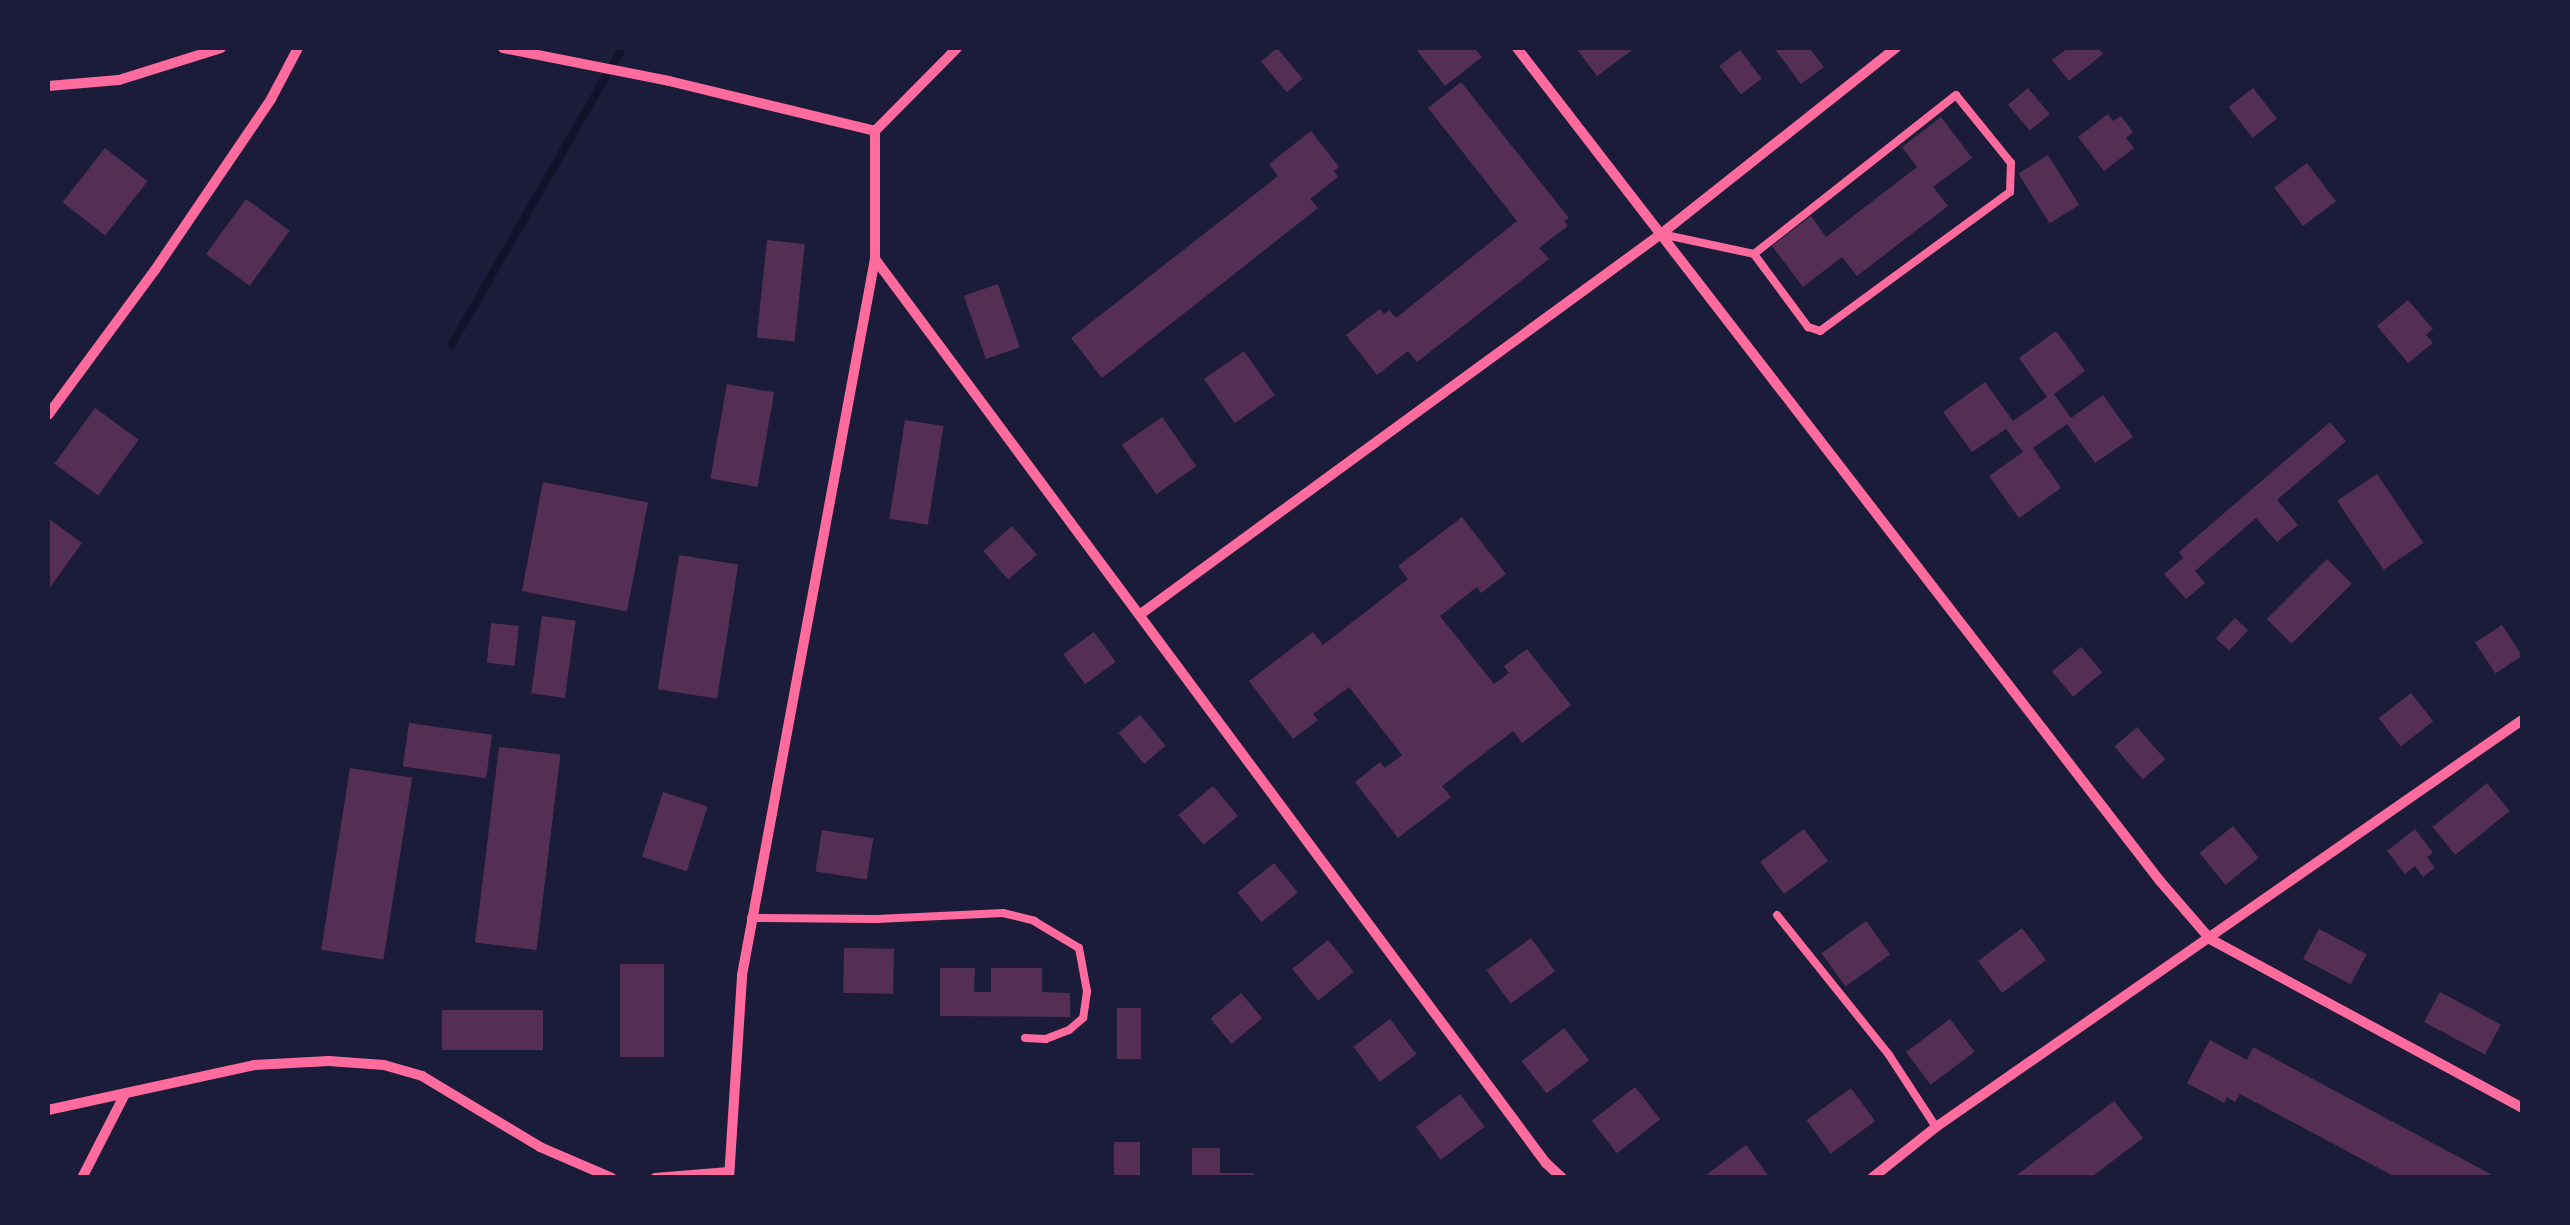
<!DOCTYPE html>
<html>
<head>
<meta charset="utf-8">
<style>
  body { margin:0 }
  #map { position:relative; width:2570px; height:1225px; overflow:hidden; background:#1b1b3a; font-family:"IBM Plex Sans",sans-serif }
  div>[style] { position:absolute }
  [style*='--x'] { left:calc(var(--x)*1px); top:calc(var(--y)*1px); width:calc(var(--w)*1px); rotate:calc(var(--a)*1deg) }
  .stream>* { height:8px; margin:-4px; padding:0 4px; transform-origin:4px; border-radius:4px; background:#12122b }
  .building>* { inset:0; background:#542f53; transform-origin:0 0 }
  .service>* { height:8px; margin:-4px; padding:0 4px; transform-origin:4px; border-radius:4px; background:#ff6b9d }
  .minor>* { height:10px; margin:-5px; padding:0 5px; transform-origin:5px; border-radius:5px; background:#ff6b9d }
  span { translate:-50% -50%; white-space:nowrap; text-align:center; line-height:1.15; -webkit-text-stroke:9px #1b1b3a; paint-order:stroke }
  .frame { position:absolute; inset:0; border:50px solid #1b1b3a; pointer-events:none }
</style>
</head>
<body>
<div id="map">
  <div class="stream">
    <i style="--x:452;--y:344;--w:341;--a:-60.1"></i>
  </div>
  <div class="building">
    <i style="left:1277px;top:48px;width:40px;height:21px;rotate:50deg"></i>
    <i style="clip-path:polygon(1415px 48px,1474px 48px,1482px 57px,1445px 86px)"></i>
    <i style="clip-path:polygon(1576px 48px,1635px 48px,1597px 76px)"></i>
    <i style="clip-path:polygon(1774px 48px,1809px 48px,1824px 67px,1801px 84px)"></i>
    <i style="clip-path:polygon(2068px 48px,2098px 48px,2103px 54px,2069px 81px,2052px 60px)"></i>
    <i style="left:1740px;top:50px;width:36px;height:26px;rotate:53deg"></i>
    <i style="clip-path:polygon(1461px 82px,1569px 218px,1564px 221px,1568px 226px,1539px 248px,1549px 259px,1417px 362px,1408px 351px,1377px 375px,1346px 335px,1380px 309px,1384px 314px,1389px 310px,1396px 318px,1517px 221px,1428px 108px)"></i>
    <i style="left:2028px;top:88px;width:34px;height:26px;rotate:50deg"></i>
    <i style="left:2253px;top:88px;width:39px;height:31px;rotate:52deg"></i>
    <i style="clip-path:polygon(2108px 114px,2113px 121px,2121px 116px,2133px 132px,2126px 138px,2134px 148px,2104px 171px,2078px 137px)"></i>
    <i style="clip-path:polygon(1941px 117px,1972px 158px,1933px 187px,1948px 206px,1857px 276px,1842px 257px,1803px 287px,1772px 246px,1811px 216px,1826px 237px,1917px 167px,1902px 147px)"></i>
    <i style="clip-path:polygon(1311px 131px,1339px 167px,1334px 171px,1338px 177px,1310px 199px,1318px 208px,1102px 378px,1071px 338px,1278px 176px,1269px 164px)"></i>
    <i style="left:105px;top:148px;width:54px;height:69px;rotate:38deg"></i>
    <i style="left:2048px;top:155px;width:59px;height:35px;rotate:58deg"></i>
    <i style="left:2307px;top:163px;width:48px;height:41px;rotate:53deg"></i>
    <i style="left:246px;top:199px;width:54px;height:68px;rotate:36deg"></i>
    <i style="left:767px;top:240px;width:38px;height:98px;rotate:6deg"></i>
    <i style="left:998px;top:284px;width:67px;height:36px;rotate:71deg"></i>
    <i style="clip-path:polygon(2408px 300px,2433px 329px,2426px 335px,2433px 343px,2408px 363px,2377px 326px)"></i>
    <i style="clip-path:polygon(2056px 331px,2085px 371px,2054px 394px,2071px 418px,2103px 395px,2133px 437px,2095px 463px,2067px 424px,2033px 448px,2061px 488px,2019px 518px,1989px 476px,2023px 452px,2006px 429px,1972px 452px,1943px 412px,1985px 382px,2013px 421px,2047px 397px,2019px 358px)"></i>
    <i style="left:1244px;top:351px;width:54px;height:49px;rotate:55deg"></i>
    <i style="left:727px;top:384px;width:48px;height:96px;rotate:10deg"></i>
    <i style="left:95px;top:408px;width:54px;height:69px;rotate:36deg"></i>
    <i style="left:1162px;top:417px;width:60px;height:49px;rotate:55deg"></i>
    <i style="left:905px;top:420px;width:39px;height:100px;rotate:9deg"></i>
    <i style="clip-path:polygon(2330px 422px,2346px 441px,2277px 500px,2298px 525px,2277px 542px,2256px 518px,2195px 571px,2205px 583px,2186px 599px,2164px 574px,2183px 558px,2179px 552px)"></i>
    <i style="left:2377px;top:474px;width:83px;height:48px;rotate:56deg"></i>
    <i style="left:543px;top:482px;width:107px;height:111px;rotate:11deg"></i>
    <i style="clip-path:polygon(1462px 517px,1506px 574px,1481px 593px,1477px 587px,1440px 616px,1494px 684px,1509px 673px,1504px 666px,1527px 649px,1571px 705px,1522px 743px,1513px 731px,1442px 786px,1451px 797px,1398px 838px,1355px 782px,1380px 762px,1385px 768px,1402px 755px,1349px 687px,1313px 714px,1318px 720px,1293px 739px,1249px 681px,1313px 632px,1323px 645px,1408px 579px,1398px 566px)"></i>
    <i style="clip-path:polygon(48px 518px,82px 543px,48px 590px)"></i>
    <i style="left:1012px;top:526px;width:38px;height:38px;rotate:49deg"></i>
    <i style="left:679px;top:555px;width:60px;height:136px;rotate:9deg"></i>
    <i style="left:2327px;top:559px;width:35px;height:85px;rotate:45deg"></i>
    <i style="left:542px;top:616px;width:34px;height:78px;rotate:8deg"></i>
    <i style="left:2235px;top:618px;width:18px;height:28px;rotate:43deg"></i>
    <i style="left:491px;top:623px;width:28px;height:40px;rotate:6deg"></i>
    <i style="left:2502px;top:625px;width:37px;height:32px;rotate:57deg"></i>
    <i style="left:1094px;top:632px;width:37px;height:38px;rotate:54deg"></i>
    <i style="left:2081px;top:647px;width:33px;height:38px;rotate:50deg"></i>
    <i style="left:2411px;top:693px;width:36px;height:41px;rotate:52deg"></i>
    <i style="left:1140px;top:715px;width:40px;height:28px;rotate:50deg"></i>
    <i style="left:409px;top:723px;width:84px;height:44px;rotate:8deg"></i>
    <i style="left:2137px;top:727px;width:43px;height:30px;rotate:49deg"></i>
    <i style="left:499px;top:747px;width:62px;height:197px;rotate:7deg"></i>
    <i style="left:350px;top:768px;width:63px;height:184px;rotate:9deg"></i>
    <i style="left:2487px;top:783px;width:36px;height:70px;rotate:51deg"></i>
    <i style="left:1213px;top:786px;width:39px;height:45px;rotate:50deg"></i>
    <i style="left:663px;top:792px;width:47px;height:68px;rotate:18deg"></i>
    <i style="left:2233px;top:826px;width:41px;height:43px;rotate:51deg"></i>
    <i style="left:1804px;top:829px;width:40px;height:55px;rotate:53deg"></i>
    <i style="clip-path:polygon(2415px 829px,2433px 853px,2427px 857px,2435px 868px,2423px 877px,2415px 866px,2405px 874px,2387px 851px)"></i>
    <i style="left:822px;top:830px;width:52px;height:42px;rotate:9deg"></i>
    <i style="left:1274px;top:863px;width:38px;height:47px;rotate:51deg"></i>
    <i style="left:1866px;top:921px;width:41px;height:55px;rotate:54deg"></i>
    <i style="left:2022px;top:928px;width:40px;height:55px;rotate:53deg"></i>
    <i style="left:2319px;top:929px;width:54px;height:34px;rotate:28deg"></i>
    <i style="left:1531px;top:938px;width:41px;height:55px;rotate:54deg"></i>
    <i style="left:1328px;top:940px;width:41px;height:46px;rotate:51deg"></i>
    <i style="left:844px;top:948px;width:50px;height:45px;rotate:1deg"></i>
    <i style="left:620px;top:964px;width:44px;height:93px"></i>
    <i style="clip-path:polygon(940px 968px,975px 968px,974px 992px,991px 992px,991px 968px,1042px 968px,1042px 992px,1070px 993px,1070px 1017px,940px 1016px)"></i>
    <i style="left:2440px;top:992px;width:69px;height:34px;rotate:28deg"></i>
    <i style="left:1241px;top:993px;width:33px;height:40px;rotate:50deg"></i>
    <i style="left:1117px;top:1008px;width:24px;height:51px"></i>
    <i style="left:442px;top:1010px;width:101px;height:40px"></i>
    <i style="left:1390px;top:1019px;width:44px;height:46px;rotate:53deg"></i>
    <i style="left:1950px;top:1019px;width:41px;height:55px;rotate:53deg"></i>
    <i style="left:1564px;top:1028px;width:41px;height:54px;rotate:52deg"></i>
    <i style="clip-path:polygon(2210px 1040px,2247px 1060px,2253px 1047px,2498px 1178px,2397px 1178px,2240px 1094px,2235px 1102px,2227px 1097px,2224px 1103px,2187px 1083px)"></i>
    <i style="left:1635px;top:1087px;width:41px;height:55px;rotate:52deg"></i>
    <i style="left:1851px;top:1088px;width:41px;height:55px;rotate:54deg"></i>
    <i style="left:1460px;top:1094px;width:41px;height:55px;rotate:53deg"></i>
    <i style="clip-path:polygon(2114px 1101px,2143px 1138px,2090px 1178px,2013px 1178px)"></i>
    <i style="left:1114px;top:1142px;width:26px;height:36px"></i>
    <i style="clip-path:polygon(1746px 1145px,1770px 1178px,1702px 1178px)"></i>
    <i style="clip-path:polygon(1192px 1148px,1220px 1148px,1220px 1173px,1254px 1173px,1254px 1178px,1192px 1178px)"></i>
  </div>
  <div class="service">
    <i style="--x:1661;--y:234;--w:95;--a:12.1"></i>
    <i style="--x:1754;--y:254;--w:91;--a:53.5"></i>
    <i style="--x:1808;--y:327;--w:13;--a:18"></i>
    <i style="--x:1820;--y:331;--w:235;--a:-36.2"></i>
    <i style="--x:2010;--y:192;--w:29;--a:-88"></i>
    <i style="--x:2011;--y:163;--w:87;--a:-129"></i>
    <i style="--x:1956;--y:95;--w:257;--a:141.8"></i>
    <i style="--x:1777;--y:915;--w:179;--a:51.3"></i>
    <i style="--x:1889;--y:1055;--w:86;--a:56.9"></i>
    <i style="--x:751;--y:918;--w:126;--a:0.5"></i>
    <i style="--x:877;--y:919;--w:126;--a:-2.7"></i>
    <i style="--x:1003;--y:913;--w:32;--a:14"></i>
    <i style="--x:1034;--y:921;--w:52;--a:31"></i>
    <i style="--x:1079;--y:948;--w:44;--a:79.5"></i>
    <i style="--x:1087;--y:991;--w:27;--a:98"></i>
    <i style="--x:1083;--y:1018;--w:18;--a:139"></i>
    <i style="--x:1069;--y:1030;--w:25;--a:159"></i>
    <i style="--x:1046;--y:1039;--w:21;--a:-177"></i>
  </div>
  <div class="minor">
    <i style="--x:503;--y:48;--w:169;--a:11.2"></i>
    <i style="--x:669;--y:81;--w:212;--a:13.6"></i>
    <i style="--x:1517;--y:48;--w:1052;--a:52.34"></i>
    <i style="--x:2160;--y:881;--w:77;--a:49.2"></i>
    <i style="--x:2210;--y:939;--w:355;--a:28.4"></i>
    <i style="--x:48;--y:86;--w:71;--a:-4.8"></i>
    <i style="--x:119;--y:80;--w:107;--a:-17.4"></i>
    <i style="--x:875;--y:259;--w:1126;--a:53.42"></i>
    <i style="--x:1546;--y:1163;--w:22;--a:43"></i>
    <i style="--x:48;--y:415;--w:180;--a:-53.6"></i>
    <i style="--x:155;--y:270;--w:207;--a:-55.8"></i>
    <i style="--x:271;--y:99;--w:58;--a:-62.1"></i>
    <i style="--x:1142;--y:613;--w:643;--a:-36.14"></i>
    <i style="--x:1661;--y:234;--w:300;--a:-38.4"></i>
    <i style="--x:48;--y:1110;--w:211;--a:-12.3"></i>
    <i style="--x:254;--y:1065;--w:75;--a:-3.1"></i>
    <i style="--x:329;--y:1061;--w:55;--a:4.2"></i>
    <i style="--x:384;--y:1065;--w:40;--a:16"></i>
    <i style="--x:422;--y:1076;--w:138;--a:31"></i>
    <i style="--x:540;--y:1147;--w:78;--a:23.3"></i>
    <i style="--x:82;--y:1178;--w:94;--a:-62.9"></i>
    <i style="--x:655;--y:1178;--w:74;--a:-4.6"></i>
    <i style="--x:729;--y:1178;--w:203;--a:-86.3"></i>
    <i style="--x:742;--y:975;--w:728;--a:-79.48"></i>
    <i style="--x:875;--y:259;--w:128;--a:-90"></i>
    <i style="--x:875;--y:131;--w:117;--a:-45.3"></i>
    <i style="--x:1872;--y:1178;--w:82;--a:-38.6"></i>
    <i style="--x:1936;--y:1127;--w:713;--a:-34.78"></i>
  </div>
  <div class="frame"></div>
</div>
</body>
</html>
